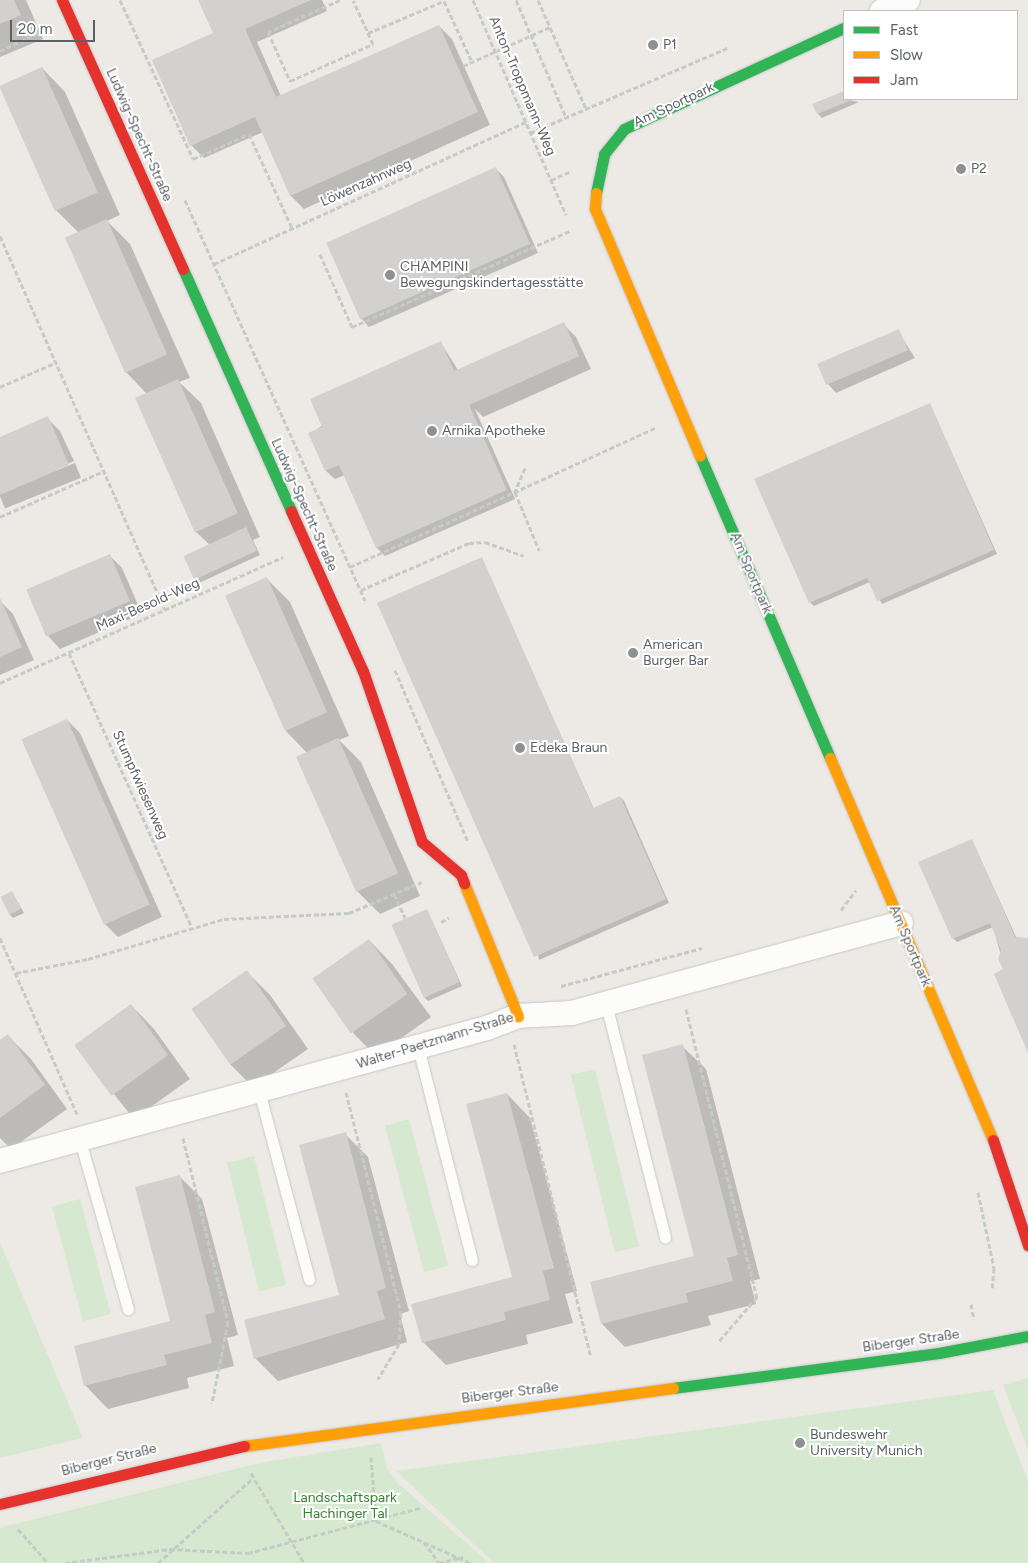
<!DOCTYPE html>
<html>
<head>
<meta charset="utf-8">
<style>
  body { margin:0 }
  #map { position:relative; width:1028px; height:1563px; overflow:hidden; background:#edeae6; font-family:Figtree,sans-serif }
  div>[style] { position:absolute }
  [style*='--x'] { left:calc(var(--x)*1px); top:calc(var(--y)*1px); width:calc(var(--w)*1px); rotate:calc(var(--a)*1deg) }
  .green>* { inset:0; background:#d6e9d0; transform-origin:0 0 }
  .shadow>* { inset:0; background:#0003; transform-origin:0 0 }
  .building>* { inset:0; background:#d3d1cf; transform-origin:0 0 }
  .path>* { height:3px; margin-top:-1.5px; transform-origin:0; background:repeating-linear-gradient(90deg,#c5ccc8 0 5px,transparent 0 7.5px) }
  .roads { filter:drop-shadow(0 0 1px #c8c7c7) drop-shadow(0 0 1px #c8c7c7) }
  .lane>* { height:11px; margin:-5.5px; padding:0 5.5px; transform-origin:5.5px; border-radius:5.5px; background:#fcfcfb }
  .street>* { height:24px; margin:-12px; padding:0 12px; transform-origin:12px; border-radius:12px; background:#fcfcfb }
  .fast>* { height:11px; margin:-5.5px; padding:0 5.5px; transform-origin:5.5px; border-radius:5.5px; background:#30b455 }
  .slow>* { height:11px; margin:-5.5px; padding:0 5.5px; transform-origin:5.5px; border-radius:5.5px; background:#ff9f0a }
  .jam>* { height:11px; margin:-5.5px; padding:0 5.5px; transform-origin:5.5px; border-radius:5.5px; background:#e5322d }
  .dots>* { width:14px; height:14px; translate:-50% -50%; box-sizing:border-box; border:2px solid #fff; border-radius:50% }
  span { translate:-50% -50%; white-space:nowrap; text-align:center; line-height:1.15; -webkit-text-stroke:4px #fff; paint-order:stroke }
  .poi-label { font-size:14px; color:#5b6165 }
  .left { translate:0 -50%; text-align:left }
  .street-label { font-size:14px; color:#5b6165 }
  .park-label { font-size:14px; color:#34832d }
  .legend { position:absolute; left:843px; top:10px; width:175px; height:90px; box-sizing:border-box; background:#fff; border:1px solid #bdc0c1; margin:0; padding:6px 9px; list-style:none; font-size:15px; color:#5b6165 }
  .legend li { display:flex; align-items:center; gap:10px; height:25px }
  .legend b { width:25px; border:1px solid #bdc0c1 }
  .scale { position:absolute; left:10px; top:20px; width:85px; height:22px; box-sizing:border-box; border:2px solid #5b6165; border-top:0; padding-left:6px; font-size:15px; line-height:18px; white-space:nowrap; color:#5b6165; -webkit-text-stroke:4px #fff; paint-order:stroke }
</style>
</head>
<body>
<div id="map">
  <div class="green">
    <i style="left:595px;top:1069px;width:183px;height:25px;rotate:76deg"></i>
    <i style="left:409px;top:1119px;width:152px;height:25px;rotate:75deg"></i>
    <i style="left:254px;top:1156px;width:133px;height:28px;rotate:76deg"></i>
    <i style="left:80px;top:1199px;width:119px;height:29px;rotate:75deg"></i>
    <i style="clip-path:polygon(0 1242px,83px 1438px,0 1458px)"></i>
    <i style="clip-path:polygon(1028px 1378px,1028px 1450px,1003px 1385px)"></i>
    <i style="clip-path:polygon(993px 1390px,1028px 1482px,1028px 1563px,494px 1563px,396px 1471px)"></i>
    <i style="clip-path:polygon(381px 1443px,387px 1468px,397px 1482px,489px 1563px,0 1563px,0 1528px,6px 1526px,259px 1463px)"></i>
  </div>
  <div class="shadow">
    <i style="clip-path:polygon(0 0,26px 0,43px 39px,0 57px)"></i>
    <i style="clip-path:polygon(199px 0,322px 0,327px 11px,257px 42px,281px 96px,439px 26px,452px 39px,490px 125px,304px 209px,291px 196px,263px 132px,204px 158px,191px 145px,154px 61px,214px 34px)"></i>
    <i style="clip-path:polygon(42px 68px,65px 92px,120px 215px,107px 221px,130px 244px,190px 378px,179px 382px,201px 403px,260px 537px,253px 540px,260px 555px,199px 583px,195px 579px,210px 545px,196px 532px,137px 398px,147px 394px,126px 372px,79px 233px,56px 210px)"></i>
    <i style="clip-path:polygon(844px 92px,844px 99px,859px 102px,822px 118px,818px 114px,814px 105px)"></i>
    <i style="clip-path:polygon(495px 168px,504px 177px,538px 253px,369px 327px,361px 318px)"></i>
    <i style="clip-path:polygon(563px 324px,576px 337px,591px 369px,483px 417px,475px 409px,515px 499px,385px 556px,377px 548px,345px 475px,335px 479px,326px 471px,310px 434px,441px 343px,458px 370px)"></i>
    <i style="clip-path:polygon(898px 331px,915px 358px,836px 393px,828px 384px)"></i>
    <i style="clip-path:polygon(930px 404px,997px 554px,882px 604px,870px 582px,814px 606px,810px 602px)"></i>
    <i style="clip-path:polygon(47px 418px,60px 431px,74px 461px,0 494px,0 439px)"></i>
    <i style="left:75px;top:463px;width:16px;height:82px;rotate:68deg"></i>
    <i style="clip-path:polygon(109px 555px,122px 568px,142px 614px,60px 649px,48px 636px)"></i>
    <i style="clip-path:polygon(481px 558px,594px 809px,620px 797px,624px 801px,669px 903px,539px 960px)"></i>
    <i style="clip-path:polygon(267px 579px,290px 602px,349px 736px,339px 740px,361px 762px,420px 896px,380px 914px,357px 891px,307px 753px,285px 730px,226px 597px)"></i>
    <i style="clip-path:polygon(0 601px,13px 614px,34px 660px,0 675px)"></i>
    <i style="clip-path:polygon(67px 720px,80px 733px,162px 917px,118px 937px,105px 924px)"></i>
    <i style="clip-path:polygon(972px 840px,1017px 939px,1028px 940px,1028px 1050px,993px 927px,957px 942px,953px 938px)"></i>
    <i style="clip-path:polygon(12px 892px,24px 913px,13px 918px,9px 914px)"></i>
    <i style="clip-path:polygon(427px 910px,462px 986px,428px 1001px,424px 997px)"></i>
    <i style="clip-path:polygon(369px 940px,392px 964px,431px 1017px,376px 1056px,353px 1033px)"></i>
    <i style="clip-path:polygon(247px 972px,270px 995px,308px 1049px,253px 1087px,230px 1064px)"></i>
    <i style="clip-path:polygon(131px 1005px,154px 1029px,190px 1079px,134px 1119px,75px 1046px)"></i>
    <i style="clip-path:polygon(8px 1036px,31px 1059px,67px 1109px,11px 1149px,0 1138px,0 1042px)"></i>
    <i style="clip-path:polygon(682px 1046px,706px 1069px,760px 1279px,750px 1281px,756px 1304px,708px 1316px,711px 1325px,625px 1347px,602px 1324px,695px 1257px)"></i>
    <i style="clip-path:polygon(507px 1094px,530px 1118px,577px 1291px,565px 1294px,573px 1323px,526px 1335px,528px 1344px,446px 1365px,423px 1342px,514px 1278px)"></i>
    <i style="clip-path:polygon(345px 1134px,368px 1157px,409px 1311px,400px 1314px,407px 1342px,278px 1381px,255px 1358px,340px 1296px)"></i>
    <i style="clip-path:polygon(179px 1176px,202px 1199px,238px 1335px,227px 1338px,234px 1366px,187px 1378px,189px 1388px,108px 1409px,85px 1385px,172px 1322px)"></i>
  </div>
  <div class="building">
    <i style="clip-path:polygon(0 0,14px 0,21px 15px,0 24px)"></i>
    <i style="clip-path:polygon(198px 0,311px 0,245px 29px,276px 97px,439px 25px,478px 112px,290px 196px,255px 117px,190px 146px,152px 60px,213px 33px)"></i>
    <i style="left:42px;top:67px;width:137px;height:47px;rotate:66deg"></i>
    <i style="clip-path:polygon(844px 91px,844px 99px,854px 99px,817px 114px,812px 104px)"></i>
    <i style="left:496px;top:167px;width:84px;height:186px;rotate:66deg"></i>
    <i style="left:107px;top:219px;width:148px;height:46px;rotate:66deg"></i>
    <i style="clip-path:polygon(564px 322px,579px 356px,469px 405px,507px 490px,376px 548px,339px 465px,325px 471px,308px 433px,322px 427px,310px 399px,441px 341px,454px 371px)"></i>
    <i style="left:899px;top:329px;width:23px;height:89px;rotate:67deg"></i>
    <i style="left:178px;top:379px;width:147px;height:47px;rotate:66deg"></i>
    <i style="clip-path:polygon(930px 403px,994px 550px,877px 601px,867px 578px,809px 603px,754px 479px)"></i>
    <i style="clip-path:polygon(48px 416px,69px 465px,0 495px,0 437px)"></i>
    <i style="left:246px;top:527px;width:26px;height:69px;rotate:65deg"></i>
    <i style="left:110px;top:554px;width:51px;height:91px;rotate:67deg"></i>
    <i style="clip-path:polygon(482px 557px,593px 808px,620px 796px,666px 899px,534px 957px,377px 603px)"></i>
    <i style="left:267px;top:577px;width:148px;height:46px;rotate:66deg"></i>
    <i style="clip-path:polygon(0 598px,22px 647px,0 657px)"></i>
    <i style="left:67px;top:719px;width:203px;height:50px;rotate:66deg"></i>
    <i style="left:338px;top:738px;width:148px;height:46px;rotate:66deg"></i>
    <i style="clip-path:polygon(972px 839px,1015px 937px,1028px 938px,1028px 1053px,994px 974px,1003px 969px,998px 959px,1001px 950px,990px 923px,952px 939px,918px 862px)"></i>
    <i style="left:12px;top:891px;width:20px;height:13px;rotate:63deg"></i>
    <i style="left:427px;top:909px;width:80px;height:39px;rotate:66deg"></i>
    <i style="left:369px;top:939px;width:67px;height:69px;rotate:55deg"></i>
    <i style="left:247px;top:970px;width:68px;height:68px;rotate:55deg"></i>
    <i style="left:131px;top:1004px;width:63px;height:70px;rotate:54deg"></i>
    <i style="clip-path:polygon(8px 1034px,45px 1085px,0 1118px,0 1040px)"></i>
    <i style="clip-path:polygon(683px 1044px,738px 1255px,727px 1258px,733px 1281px,686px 1293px,688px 1302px,601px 1324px,590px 1282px,694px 1256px,642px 1055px)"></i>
    <i style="clip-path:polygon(507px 1093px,554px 1268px,543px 1271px,550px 1300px,504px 1312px,506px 1320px,422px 1343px,411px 1304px,512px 1277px,466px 1104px)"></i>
    <i style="clip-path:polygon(346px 1132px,386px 1288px,377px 1291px,385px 1319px,254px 1359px,244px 1320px,339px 1295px,299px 1145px)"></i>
    <i style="clip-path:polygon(180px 1175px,215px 1312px,205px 1315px,212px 1343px,164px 1355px,167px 1365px,84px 1386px,74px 1346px,170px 1321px,135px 1187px)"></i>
  </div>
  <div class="path">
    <i style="--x:120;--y:0;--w:175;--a:65.3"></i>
    <i style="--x:193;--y:159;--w:61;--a:-24.1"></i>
    <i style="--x:249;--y:134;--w:103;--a:65.4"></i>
    <i style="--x:340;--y:0;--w:79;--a:156"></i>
    <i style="--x:268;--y:32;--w:54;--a:65.8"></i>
    <i style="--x:290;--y:81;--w:91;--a:-24"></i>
    <i style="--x:373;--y:44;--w:48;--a:-114.4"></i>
    <i style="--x:473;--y:0;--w:234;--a:66.6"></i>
    <i style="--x:516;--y:0;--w:127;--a:66.9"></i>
    <i style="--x:538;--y:0;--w:119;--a:66.2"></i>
    <i style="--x:444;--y:1;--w:67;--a:65.3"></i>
    <i style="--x:368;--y:33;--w:82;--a:-22.8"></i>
    <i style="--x:0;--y:51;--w:50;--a:-25"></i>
    <i style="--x:463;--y:66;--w:95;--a:-24.1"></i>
    <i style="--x:530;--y:133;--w:215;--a:-23.3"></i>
    <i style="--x:551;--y:180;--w:22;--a:-24"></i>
    <i style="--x:185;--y:200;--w:439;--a:65.8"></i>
    <i style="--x:0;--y:236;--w:409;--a:66.2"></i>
    <i style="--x:320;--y:254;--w:80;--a:66.3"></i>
    <i style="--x:352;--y:327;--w:240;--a:-23.8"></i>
    <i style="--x:214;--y:264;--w:343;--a:-24.5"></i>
    <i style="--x:0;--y:387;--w:62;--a:-23.7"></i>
    <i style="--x:525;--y:468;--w:26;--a:113"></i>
    <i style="--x:515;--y:492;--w:63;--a:67.5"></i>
    <i style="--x:0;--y:517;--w:114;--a:-23.9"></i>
    <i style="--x:350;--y:567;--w:337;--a:-24.5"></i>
    <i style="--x:361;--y:590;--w:118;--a:-23.5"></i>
    <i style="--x:469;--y:543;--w:16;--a:-4"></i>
    <i style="--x:485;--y:542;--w:41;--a:19.7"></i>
    <i style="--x:69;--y:653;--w:299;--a:65.9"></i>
    <i style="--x:395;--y:670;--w:187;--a:67"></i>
    <i style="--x:0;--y:683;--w:310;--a:-24"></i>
    <i style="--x:394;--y:894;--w:26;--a:65"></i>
    <i style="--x:841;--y:910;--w:25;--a:-53"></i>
    <i style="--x:441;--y:922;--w:9;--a:-27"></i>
    <i style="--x:0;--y:938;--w:192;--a:66.4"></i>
    <i style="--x:16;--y:973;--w:73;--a:-11"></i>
    <i style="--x:88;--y:959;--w:142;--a:-16.4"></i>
    <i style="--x:224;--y:919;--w:125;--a:-2.7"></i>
    <i style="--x:349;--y:913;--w:79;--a:-23"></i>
    <i style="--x:561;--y:986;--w:146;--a:-15.1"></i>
    <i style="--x:686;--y:1009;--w:297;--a:76.2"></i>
    <i style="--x:757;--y:1297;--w:58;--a:130.8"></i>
    <i style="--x:514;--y:1044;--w:322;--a:76.2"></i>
    <i style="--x:346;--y:1092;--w:227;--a:76"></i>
    <i style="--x:401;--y:1312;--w:32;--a:94"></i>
    <i style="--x:399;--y:1344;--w:41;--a:121"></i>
    <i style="--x:183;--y:1138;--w:189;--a:76.3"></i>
    <i style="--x:228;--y:1322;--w:83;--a:101.2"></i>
    <i style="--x:978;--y:1192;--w:78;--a:78.1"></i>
    <i style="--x:994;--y:1268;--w:22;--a:95"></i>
    <i style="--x:971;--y:1304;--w:15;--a:79"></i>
    <i style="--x:371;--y:1457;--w:64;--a:85.5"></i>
    <i style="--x:376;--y:1521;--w:104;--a:23.9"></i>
    <i style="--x:251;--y:1473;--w:104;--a:59.5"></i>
    <i style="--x:18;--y:1529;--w:45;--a:48.6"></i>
    <i style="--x:424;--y:1542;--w:26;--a:54"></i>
    <i style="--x:65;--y:1563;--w:106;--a:-7.6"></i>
    <i style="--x:170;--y:1549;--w:78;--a:2.9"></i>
    <i style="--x:248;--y:1553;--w:178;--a:-14.7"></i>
    <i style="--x:158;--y:1563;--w:127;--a:-41.8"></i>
    <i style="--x:439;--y:1563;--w:25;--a:-14"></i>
  </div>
  <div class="roads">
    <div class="lane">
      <i style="--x:606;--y:1004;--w:241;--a:75.8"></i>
      <i style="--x:418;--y:1047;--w:220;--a:75.8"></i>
      <i style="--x:259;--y:1091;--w:195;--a:75.1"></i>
      <i style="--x:79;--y:1137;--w:179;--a:74.1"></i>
    </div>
    <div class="street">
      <i style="--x:882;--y:11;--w:28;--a:-23"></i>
      <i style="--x:0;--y:1161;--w:505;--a:-15.28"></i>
      <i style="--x:487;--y:1028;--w:33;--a:-21"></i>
      <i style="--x:518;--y:1016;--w:54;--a:-3.2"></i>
      <i style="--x:572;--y:1013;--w:341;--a:-15.3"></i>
    </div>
    <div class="fast">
      <i style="--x:596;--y:193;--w:40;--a:-78"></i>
      <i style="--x:604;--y:154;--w:32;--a:-51"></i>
      <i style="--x:624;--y:129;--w:242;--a:-24.7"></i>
      <i style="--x:183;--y:269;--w:265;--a:65.9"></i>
      <i style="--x:700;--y:456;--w:329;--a:66.7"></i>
      <i style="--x:673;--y:1388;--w:268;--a:-7.5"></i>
      <i style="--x:939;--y:1353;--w:91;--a:-10.8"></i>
    </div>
    <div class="slow">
      <i style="--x:596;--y:193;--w:16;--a:94"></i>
      <i style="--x:595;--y:209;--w:268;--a:67"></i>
      <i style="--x:830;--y:758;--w:415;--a:66.9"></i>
      <i style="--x:464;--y:883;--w:144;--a:67.9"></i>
      <i style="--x:244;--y:1446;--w:433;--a:-7.7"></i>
    </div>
    <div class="jam">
      <i style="--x:62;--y:0;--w:295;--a:65.8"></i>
      <i style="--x:291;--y:511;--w:175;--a:65.8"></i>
      <i style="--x:363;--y:671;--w:181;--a:71"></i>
      <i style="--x:422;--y:842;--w:51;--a:40.2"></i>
      <i style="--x:461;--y:875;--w:9;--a:69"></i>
      <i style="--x:993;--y:1140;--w:111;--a:71.6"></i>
      <i style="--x:0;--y:1504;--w:251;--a:-13.4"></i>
    </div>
  </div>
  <div class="dots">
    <i style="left:653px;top:45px;background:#8e9192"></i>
    <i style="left:961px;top:169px;background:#8e9192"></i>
    <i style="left:390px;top:275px;background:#8e9192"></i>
    <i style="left:432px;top:431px;background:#8e9192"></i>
    <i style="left:633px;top:653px;background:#8e9192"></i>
    <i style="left:520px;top:748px;background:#8e9192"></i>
    <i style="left:800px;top:1443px;background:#8e9192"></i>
  </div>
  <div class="poi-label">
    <span class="left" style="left:663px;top:45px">P1</span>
    <span class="left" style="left:971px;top:169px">P2</span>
    <span class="left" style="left:400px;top:275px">CHAMPINI<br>Bewegungskindertagesstätte</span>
    <span class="left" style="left:442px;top:431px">Arnika Apotheke</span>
    <span class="left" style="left:643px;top:653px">American<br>Burger Bar</span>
    <span class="left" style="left:530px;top:748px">Edeka Braun</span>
    <span class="left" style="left:810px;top:1443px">Bundeswehr<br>University Munich</span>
  </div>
  <div class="street-label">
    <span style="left:522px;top:86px;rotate:67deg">Anton-Troppmann-Weg</span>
    <span style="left:674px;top:105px;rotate:-25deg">Am Sportpark</span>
    <span style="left:139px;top:135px;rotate:66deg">Ludwig-Specht-Straße</span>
    <span style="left:366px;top:183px;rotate:-24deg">Löwenzahnweg</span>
    <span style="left:304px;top:505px;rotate:66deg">Ludwig-Specht-Straße</span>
    <span style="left:751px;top:573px;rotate:67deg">Am Sportpark</span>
    <span style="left:148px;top:605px;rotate:-24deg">Maxi-Besold-Weg</span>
    <span style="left:140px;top:785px;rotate:66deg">Stumpfwiesenweg</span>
    <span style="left:910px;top:946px;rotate:67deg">Am Sportpark</span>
    <span style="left:435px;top:1041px;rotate:-17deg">Walter-Paetzmann-Straße</span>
    <span style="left:911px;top:1341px;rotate:-8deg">Biberger Straße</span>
    <span style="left:510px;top:1393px;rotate:-7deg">Biberger Straße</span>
    <span style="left:109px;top:1460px;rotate:-14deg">Biberger Straße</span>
  </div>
  <div class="park-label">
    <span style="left:345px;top:1506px">Landschaftspark<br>Hachinger Tal</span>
  </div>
  <ul class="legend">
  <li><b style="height:6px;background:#30b455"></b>Fast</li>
  <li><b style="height:6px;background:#ff9f0a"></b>Slow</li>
  <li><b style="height:6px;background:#e5322d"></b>Jam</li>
  </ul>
  <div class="scale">20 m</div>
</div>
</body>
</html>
